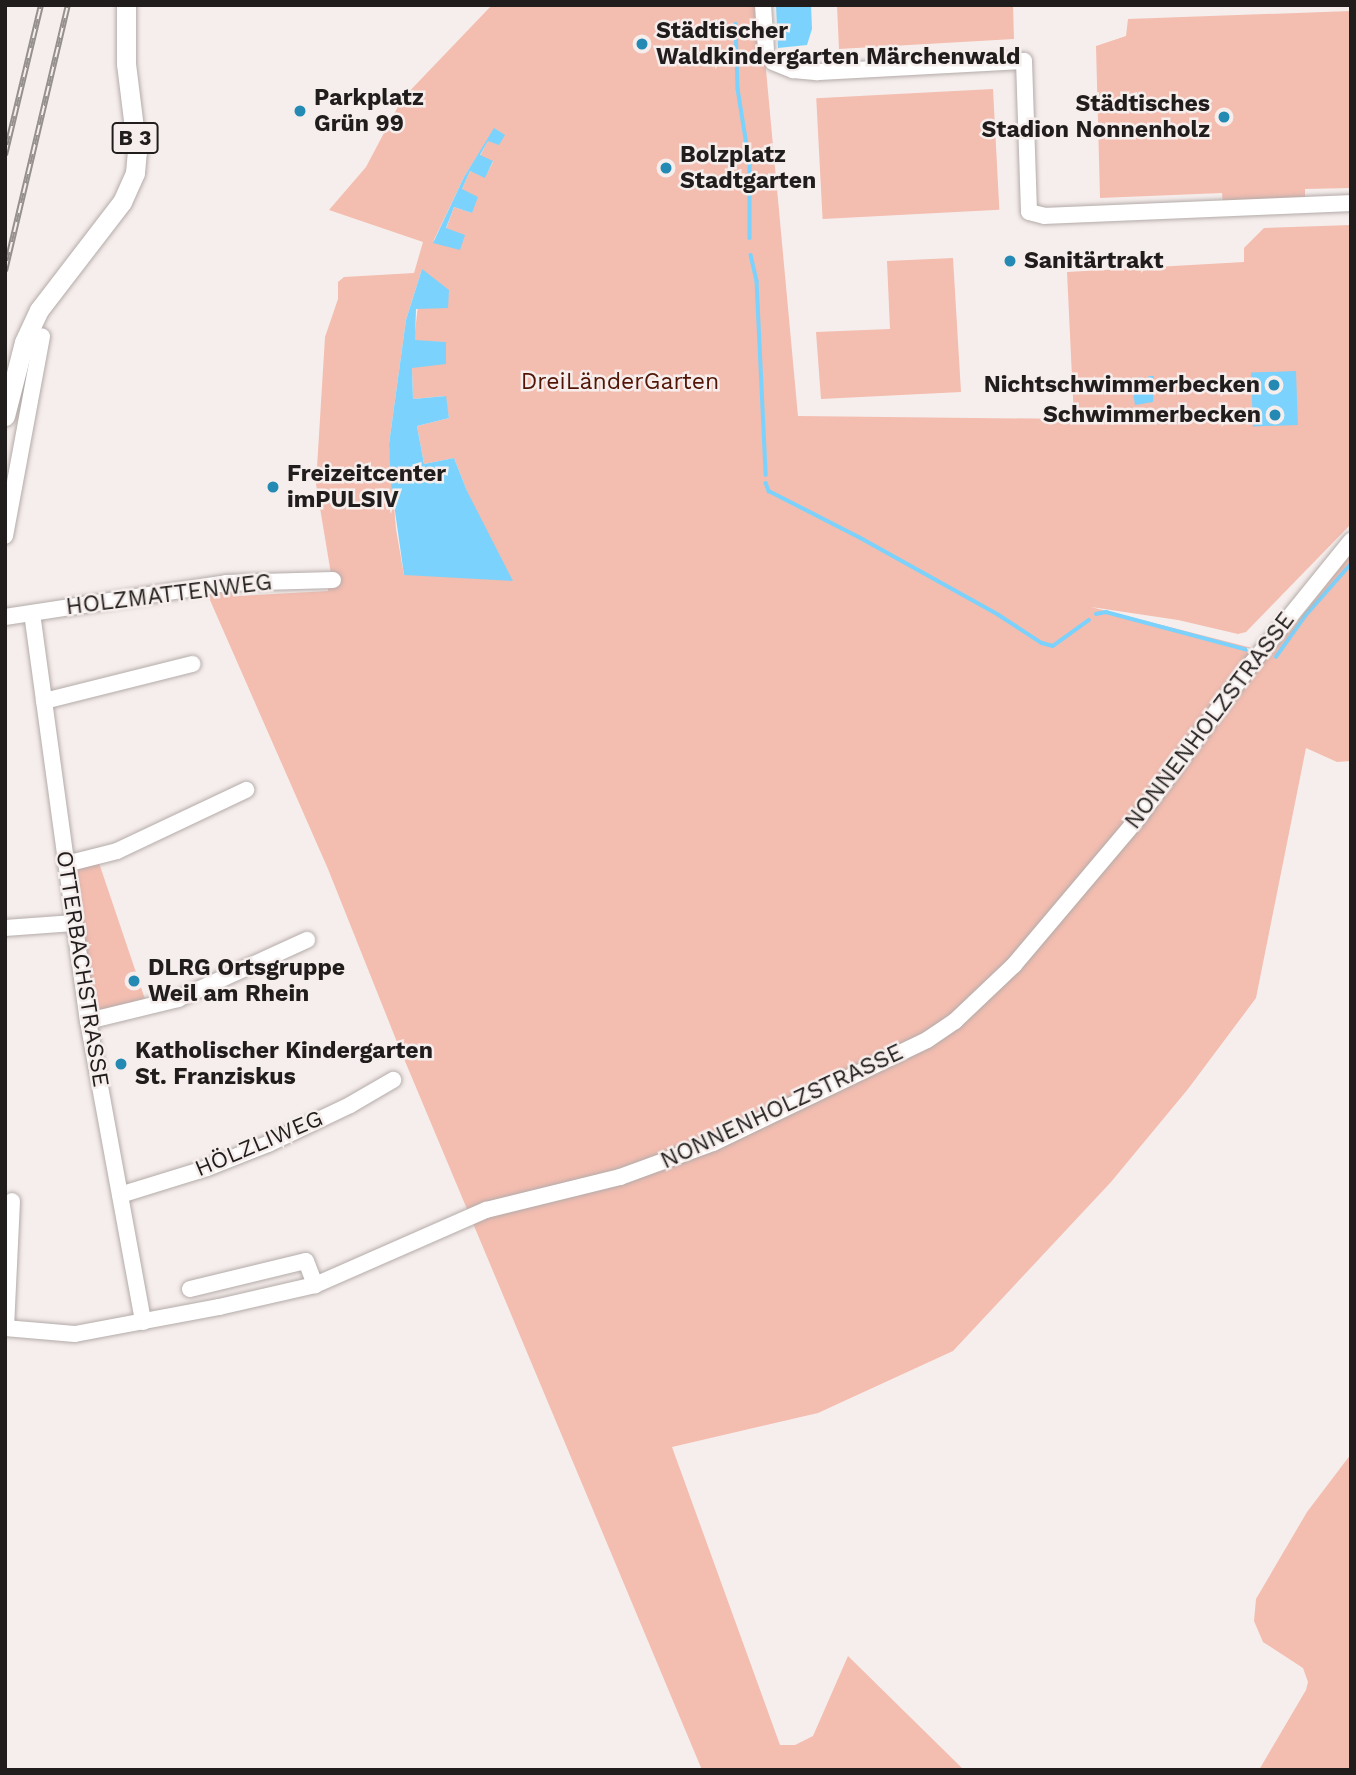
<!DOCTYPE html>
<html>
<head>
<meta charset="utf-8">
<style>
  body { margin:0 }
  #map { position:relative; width:1356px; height:1775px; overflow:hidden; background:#f6eeec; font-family:"Work Sans",sans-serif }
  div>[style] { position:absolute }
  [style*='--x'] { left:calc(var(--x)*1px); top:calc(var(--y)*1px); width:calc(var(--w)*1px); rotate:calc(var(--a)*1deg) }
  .green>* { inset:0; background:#f3bdb0; transform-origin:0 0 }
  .water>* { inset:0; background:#7bd2fc; transform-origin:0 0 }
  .stream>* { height:3.5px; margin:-1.75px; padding:0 1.75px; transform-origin:1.75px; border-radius:1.75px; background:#7bd2fc }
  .roads { filter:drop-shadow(0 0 2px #b3aba9) drop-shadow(0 0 2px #b3aba9) }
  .minor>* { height:16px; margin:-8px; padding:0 8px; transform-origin:8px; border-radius:8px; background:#fff }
  .major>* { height:19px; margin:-9.5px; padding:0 9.5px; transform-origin:9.5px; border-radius:9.5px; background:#fff }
  .rail>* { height:6px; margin-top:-3px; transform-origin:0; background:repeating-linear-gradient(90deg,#f6eeec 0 10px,#958f8d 0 20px); box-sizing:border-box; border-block:2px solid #958f8d }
  .dots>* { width:19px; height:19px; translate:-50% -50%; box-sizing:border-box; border:4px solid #f6eeec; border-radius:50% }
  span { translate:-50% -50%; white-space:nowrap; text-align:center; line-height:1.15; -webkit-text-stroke:5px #f6eeec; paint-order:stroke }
  .shield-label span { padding:2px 5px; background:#f6eeec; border:2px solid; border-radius:5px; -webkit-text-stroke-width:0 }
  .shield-label { font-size:21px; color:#201d1c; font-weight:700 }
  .poi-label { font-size:23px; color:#201d1c; font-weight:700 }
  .left { translate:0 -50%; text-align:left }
  .right { translate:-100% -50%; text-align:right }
  .park-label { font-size:23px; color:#521405 }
  .street-label { font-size:23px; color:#201d1c }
  .frame { position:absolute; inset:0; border:7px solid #201d1c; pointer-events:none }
</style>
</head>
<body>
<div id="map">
  <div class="green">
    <i style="clip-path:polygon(evenodd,492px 5px,760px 5px,798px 416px,1074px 419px,1067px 272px,1244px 262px,1244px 248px,1264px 228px,1351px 225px,1351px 524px,1246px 632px,1238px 634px,1178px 620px,1091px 607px,1272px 653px,1351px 554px,1351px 761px,1337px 762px,1306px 748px,1256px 998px,1188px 1089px,1111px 1182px,953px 1351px,818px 1413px,672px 1447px,780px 1745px,795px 1745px,813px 1736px,848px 1656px,964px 1770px,702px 1770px,397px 1042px,328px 869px,206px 591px,236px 587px,237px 596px,328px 591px,328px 580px,332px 580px,316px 484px,325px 337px,338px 299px,338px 282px,344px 277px,414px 273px,423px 242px,329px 210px,366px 167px,402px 99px,492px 5px,494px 129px,480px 156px,493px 162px,485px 177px,470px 171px,462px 189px,472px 213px,454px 207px,446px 229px,433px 242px,464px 177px,494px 129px,492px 5px,422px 269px,414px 341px,446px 342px,412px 367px,413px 399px,445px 396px,449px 418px,417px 426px,424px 464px,454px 458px,467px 491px,404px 575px,396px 529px,389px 444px,406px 320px,422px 269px)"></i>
    <i style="clip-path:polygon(837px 5px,1013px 5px,1014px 39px,839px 49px)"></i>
    <i style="clip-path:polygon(1351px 11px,1351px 188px,1305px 189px,1305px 200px,1223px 204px,1222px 193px,1100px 198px,1096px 46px,1126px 36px,1128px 19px)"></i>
    <i style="left:993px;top:89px;width:121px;height:177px;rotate:87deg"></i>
    <i style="clip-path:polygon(953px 258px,961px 392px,821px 399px,816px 332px,890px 329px,887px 261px)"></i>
    <i style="clip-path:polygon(99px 863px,146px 1002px,96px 1013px,93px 1011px,73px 873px,79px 868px)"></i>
    <i style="clip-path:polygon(1351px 1454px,1351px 1770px,1259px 1770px,1306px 1690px,1308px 1682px,1303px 1668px,1263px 1642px,1254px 1621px,1256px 1599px,1307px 1512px)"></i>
  </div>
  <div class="water">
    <i style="clip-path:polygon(776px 5px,811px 5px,812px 29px,807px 45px,778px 48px)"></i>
    <i style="clip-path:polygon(494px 128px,505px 135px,499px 145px,488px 141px,480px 155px,493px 161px,485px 178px,470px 171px,462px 189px,478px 197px,472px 213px,454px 207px,446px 228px,465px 235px,460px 250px,433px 243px,464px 177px)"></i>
    <i style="clip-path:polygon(422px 269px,449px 290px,448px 308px,416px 309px,415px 340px,446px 342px,446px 364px,412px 368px,413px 399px,446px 396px,449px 418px,417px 426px,424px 464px,454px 458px,467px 491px,513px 581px,404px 575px,391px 483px,389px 444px,406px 320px)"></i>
    <i style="left:1296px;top:371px;width:54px;height:45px;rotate:88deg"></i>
    <i style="clip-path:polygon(1149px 376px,1154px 376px,1153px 402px,1135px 405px,1132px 385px,1139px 377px,1146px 380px)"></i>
  </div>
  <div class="stream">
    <i style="--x:736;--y:24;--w:65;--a:88.2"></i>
    <i style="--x:738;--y:89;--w:76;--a:80.9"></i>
    <i style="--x:750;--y:164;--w:74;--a:90"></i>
    <i style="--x:751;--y:255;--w:27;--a:77"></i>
    <i style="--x:757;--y:281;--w:194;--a:87.3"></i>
    <i style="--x:766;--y:483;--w:9;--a:69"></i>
    <i style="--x:769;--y:491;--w:101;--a:27.1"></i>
    <i style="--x:859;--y:537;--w:160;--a:29.1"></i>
    <i style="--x:999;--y:615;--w:51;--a:33.1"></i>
    <i style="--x:1042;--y:643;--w:11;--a:15"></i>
    <i style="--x:1053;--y:646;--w:44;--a:-35.8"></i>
    <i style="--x:1096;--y:614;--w:10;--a:-11"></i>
    <i style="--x:1106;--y:612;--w:147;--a:15"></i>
    <i style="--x:1276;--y:657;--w:52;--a:-54.5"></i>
    <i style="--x:1306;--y:615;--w:68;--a:-48.6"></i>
  </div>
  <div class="roads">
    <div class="minor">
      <i style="--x:763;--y:5;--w:45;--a:86.2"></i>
      <i style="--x:773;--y:62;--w:22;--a:22"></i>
      <i style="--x:793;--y:70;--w:25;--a:5"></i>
      <i style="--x:818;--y:72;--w:206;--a:-3.1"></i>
      <i style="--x:1024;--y:61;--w:151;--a:88.1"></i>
      <i style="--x:1029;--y:212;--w:16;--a:14"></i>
      <i style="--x:1045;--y:216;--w:306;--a:-2.4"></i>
      <i style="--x:5;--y:536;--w:203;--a:-79.5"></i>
      <i style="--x:32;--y:613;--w:412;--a:82.2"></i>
      <i style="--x:88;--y:1021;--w:306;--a:79.6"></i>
      <i style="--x:5;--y:617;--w:224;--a:-8.7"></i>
      <i style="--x:226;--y:583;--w:107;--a:-1.6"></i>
      <i style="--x:44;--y:701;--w:153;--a:-14"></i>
      <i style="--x:66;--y:864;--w:53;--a:-14.3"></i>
      <i style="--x:117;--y:851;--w:143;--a:-25.3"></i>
      <i style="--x:5;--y:928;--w:69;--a:-4.1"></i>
      <i style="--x:88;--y:1021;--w:93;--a:-13.7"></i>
      <i style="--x:178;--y:999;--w:142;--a:-24.6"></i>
      <i style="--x:120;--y:1195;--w:91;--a:-17.2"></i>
      <i style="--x:207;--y:1168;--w:66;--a:-21.5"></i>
      <i style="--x:268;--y:1144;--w:91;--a:-25.4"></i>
      <i style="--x:350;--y:1105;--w:50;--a:-30.2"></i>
      <i style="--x:190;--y:1289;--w:119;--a:-13.6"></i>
      <i style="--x:306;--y:1261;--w:26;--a:69"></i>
      <i style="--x:5;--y:1328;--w:70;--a:4.9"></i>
      <i style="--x:75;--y:1334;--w:147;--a:-10.6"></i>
      <i style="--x:219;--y:1307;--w:98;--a:-12.9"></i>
      <i style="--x:315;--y:1285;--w:187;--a:-23.7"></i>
      <i style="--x:486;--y:1210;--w:138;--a:-13.8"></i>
      <i style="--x:620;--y:1177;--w:99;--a:-20.1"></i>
      <i style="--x:713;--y:1143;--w:237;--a:-25.7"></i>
      <i style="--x:927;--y:1040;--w:34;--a:-34"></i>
      <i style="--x:955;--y:1021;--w:81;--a:-43.5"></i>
      <i style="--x:1014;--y:965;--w:194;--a:-49.8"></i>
      <i style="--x:1139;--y:817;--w:192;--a:-53.7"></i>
      <i style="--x:1253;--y:662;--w:156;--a:-51"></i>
      <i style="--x:6;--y:1328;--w:127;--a:-87.3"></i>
    </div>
    <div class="major">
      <i style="--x:5;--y:416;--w:76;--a:-75.6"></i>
      <i style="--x:24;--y:342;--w:35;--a:-65"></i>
      <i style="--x:39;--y:310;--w:136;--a:-52.5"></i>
      <i style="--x:122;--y:202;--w:32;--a:-66"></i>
      <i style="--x:135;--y:173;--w:21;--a:-85"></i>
      <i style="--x:137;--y:152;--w:89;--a:-97.1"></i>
      <i style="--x:126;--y:64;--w:59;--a:-90"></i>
    </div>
  </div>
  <div class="rail">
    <i style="--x:5;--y:155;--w:154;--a:-76.5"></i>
    <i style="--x:5;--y:271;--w:273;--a:-76.7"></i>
  </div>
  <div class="dots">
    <i style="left:642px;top:44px;background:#248ab3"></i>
    <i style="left:300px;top:111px;background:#248ab3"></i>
    <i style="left:1224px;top:117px;background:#248ab3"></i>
    <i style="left:666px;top:168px;background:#248ab3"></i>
    <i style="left:1010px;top:261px;background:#248ab3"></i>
    <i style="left:1274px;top:385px;background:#248ab3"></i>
    <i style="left:1275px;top:415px;background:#248ab3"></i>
    <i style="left:273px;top:487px;background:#248ab3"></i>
    <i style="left:134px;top:981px;background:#248ab3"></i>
    <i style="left:121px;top:1064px;background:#248ab3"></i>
  </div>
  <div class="shield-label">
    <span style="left:135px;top:138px">B 3</span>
  </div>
  <div class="poi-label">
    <span class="left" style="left:656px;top:44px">Städtischer<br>Waldkindergarten Märchenwald</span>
    <span class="left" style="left:314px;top:111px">Parkplatz<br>Grün 99</span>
    <span class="right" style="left:1210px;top:117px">Städtisches<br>Stadion Nonnenholz</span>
    <span class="left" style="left:680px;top:168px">Bolzplatz<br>Stadtgarten</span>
    <span class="left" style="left:1024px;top:261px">Sanitärtrakt</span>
    <span class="right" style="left:1260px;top:385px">Nichtschwimmerbecken</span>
    <span class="right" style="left:1261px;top:415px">Schwimmerbecken</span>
    <span class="left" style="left:287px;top:487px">Freizeitcenter<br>imPULSIV</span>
    <span class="left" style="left:148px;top:981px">DLRG Ortsgruppe<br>Weil am Rhein</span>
    <span class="left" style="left:135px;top:1064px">Katholischer Kindergarten<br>St. Franziskus</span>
  </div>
  <div class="park-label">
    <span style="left:620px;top:382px">DreiLänderGarten</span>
  </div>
  <div class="street-label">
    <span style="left:169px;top:595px;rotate:-7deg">HOLZMATTENWEG</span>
    <span style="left:1210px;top:721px;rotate:-53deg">NONNENHOLZSTRASSE</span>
    <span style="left:82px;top:969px;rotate:81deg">OTTERBACHSTRASSE</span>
    <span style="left:782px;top:1107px;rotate:-25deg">NONNENHOLZSTRASSE</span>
    <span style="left:259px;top:1144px;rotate:-23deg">HÖLZLIWEG</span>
  </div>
  <div class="frame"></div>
</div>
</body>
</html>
